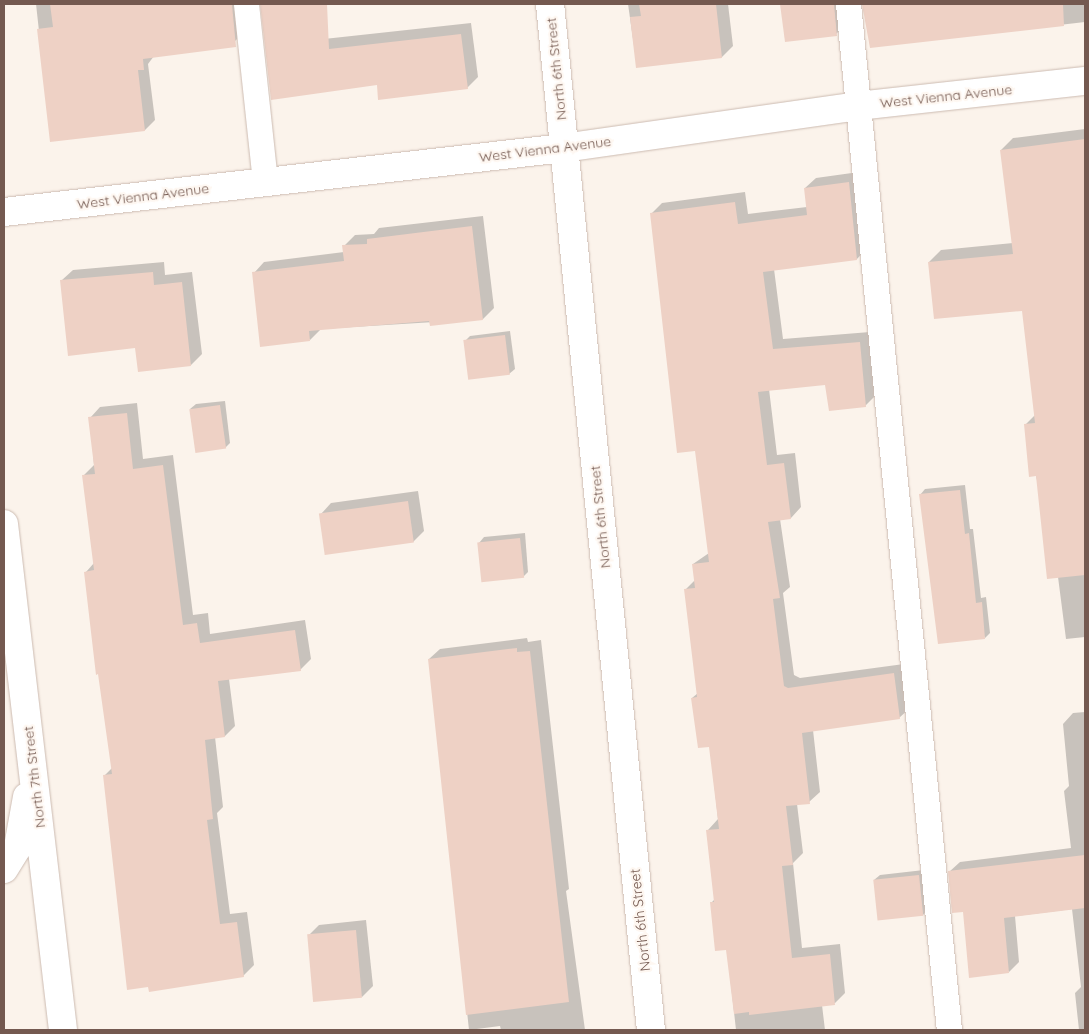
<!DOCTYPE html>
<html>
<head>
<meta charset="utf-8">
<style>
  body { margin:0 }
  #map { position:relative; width:1089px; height:1034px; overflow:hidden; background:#fbf3eb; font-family:Quicksand,sans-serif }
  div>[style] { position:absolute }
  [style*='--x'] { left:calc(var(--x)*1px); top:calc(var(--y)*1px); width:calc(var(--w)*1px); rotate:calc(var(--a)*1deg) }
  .shadow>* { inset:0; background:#0003 }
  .building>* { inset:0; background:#eed1c5; transform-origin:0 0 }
  .roads { filter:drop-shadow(0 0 1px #ccbbb1) drop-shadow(0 0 1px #ccbbb1) }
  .service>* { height:25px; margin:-12.5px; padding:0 12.5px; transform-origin:12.5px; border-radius:12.5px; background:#fff }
  .minor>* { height:28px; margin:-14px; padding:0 14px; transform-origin:14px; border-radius:14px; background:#fff }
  span { translate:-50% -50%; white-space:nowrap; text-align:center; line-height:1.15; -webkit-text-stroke:4.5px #fef7f1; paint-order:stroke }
  .street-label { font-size:14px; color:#745950 }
  .frame { position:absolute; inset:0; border:5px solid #745950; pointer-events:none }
</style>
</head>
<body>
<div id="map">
  <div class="shadow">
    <i style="clip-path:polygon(36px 4px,235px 4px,239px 37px,229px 47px,154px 56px,148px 64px,155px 120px,145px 130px,51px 140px)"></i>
    <i style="clip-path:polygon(628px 4px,728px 4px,733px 46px,722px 57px,637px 67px)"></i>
    <i style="clip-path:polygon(782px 4px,845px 4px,847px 23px,836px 34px,786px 41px)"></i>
    <i style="clip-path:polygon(864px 4px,1085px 4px,1085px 22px,871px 47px)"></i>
    <i style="clip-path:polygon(471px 23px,478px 77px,467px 88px,378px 84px,278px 44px)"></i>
    <i style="clip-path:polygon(1085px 129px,1085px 637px,1066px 639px,1058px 577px,1025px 425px,1035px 415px,1023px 309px,929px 262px,941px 250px,1013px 243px,1001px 150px,1013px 138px)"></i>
    <i style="clip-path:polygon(859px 172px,867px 248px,857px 259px,774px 269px,783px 339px,870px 332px,876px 395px,865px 406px,826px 383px,769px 389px,777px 455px,795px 453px,801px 507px,791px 518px,780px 519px,790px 587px,783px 593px,794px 675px,800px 678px,904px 664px,910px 708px,899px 718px,813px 730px,820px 792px,809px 802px,797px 804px,803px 853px,793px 863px,802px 948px,840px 944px,845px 993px,835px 1003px,822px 1005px,825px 1030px,736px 1030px,727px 949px,711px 903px,715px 899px,708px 830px,718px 819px,710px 746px,692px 698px,698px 693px,685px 590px,695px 580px,693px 564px,709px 553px,696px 449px,651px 214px,662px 203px,745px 192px,748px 214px,807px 207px,805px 188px,816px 178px)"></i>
    <i style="clip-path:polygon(483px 216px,494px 308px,483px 319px,321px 329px,310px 340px,254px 273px,264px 262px,344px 252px,344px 246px,355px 235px,374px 234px,379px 228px)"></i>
    <i style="clip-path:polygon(164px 262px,165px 275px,192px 272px,202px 354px,191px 365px,136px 347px,62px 280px,73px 270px)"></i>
    <i style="clip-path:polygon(510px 331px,515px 369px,509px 374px,465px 341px,470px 336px)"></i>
    <i style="clip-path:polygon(225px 401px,230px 443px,225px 448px,190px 409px,196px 404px)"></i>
    <i style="clip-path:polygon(137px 403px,143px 459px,173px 455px,193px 615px,208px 613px,210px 634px,305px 620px,311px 659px,300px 670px,229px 679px,235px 726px,225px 736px,215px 737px,223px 807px,217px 813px,230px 914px,247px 912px,254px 965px,243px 976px,105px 775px,112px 768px,86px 572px,94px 563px,84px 475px,94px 465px,90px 418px,100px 407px)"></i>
    <i style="clip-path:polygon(965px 485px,970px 529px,973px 529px,981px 598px,986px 597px,990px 633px,985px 638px,920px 495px,925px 489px)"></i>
    <i style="clip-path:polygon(418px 491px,424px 531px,413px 542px,321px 514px,331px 503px)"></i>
    <i style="clip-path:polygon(525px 533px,528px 572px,523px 577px,479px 543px,484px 537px)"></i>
    <i style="clip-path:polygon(527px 638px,528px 642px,541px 640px,569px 889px,566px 891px,585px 1030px,501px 1030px,500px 1026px,469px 1030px,429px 659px,440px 649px)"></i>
    <i style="clip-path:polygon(1085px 712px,1085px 1030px,1079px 1030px,1075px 993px,1081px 987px,1072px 909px,1015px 916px,1019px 962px,1009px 972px,964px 910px,949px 872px,960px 862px,1071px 848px,1064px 791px,1069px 786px,1063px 724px,1073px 713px)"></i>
    <i style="clip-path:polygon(924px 870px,928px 909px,923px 915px,874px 880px,880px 875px)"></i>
    <i style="clip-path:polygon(366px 920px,373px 986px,362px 997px,308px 936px,319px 925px)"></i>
  </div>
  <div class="building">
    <i style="clip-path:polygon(50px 4px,232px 4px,236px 47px,143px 59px,144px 70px,138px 70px,145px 131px,50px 142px,37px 29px,53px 27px)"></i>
    <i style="clip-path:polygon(260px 4px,327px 4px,329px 49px,461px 34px,468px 89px,378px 100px,377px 85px,271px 100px)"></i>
    <i style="clip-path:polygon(639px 4px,716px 4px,722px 58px,636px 68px,630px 17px,641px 16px)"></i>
    <i style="clip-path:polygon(780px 4px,834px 4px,837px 36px,785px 42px)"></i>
    <i style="clip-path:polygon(862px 4px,1063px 4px,1064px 26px,870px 48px)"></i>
    <i style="clip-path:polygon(1085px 139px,1085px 575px,1047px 579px,1036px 476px,1029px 477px,1024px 424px,1035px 423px,1022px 311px,934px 319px,928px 262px,1013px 254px,1000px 150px)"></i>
    <i style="clip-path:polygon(849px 182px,857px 260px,763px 272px,773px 349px,860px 342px,866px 407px,829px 411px,825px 385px,758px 392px,767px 465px,784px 463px,791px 519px,768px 522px,780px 598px,773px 599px,784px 686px,788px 688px,894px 673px,900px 719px,802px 733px,810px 804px,786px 806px,793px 865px,782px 866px,792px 958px,830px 954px,835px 1005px,749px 1015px,749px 1012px,734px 1014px,726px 950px,715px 951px,710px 902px,714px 902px,706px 830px,719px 829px,709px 747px,698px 748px,691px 698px,697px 697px,684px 589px,695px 588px,692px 564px,709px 562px,695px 451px,677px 453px,650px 213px,735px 202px,738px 224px,807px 215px,804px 188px)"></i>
    <i style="clip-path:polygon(472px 226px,483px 320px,430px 326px,429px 321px,309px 331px,310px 341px,260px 347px,252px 272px,344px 261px,342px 245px,367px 244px,367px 239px)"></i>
    <i style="clip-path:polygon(153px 272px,154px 285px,182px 282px,191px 366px,138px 372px,135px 348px,68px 356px,60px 280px)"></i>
    <i style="left:505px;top:335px;width:40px;height:42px;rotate:83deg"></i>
    <i style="left:220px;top:405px;width:44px;height:31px;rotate:82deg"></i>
    <i style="clip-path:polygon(127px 413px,133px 469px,163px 465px,183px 625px,197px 623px,200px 643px,295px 630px,301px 671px,218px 681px,225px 737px,205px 740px,213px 819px,207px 820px,220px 924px,237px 922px,244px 977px,149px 992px,148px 987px,127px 990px,103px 775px,112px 774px,98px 674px,96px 675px,84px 572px,94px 570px,82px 475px,95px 474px,88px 417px)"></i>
    <i style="clip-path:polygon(960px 490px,965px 534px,969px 533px,976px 603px,982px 602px,985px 639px,938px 644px,919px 494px)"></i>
    <i style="left:408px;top:501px;width:42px;height:90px;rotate:82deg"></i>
    <i style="left:520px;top:538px;width:40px;height:43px;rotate:84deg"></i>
    <i style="clip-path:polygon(517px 648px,517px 652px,530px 651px,569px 1002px,466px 1015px,428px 659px)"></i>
    <i style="clip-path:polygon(1085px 855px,1085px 908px,1004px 918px,1009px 973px,969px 978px,963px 912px,952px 913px,948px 871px)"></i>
    <i style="left:919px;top:875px;width:41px;height:46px;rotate:84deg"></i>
    <i style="left:356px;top:930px;width:68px;height:49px;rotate:85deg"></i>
  </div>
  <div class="roads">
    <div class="service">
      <i style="--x:246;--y:4;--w:179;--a:83.9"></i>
      <i style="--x:848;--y:4;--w:1031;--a:84.38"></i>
    </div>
    <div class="minor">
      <i style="--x:550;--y:4;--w:1031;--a:84.38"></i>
      <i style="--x:4;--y:212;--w:564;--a:-6.52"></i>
      <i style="--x:564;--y:148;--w:297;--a:-8.1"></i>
      <i style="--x:858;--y:106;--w:228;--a:-6.3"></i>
      <i style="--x:4;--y:524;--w:509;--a:83.35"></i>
      <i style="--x:4;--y:869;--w:26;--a:-58"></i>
      <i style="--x:18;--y:847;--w:51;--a:-79.8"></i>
    </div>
  </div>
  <div class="street-label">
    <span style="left:556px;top:69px;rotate:-96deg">North 6th Street</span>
    <span style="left:946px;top:96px;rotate:-6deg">West Vienna Avenue</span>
    <span style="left:545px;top:149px;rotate:-7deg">West Vienna Avenue</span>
    <span style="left:143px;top:196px;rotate:-7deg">West Vienna Avenue</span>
    <span style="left:600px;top:517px;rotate:-96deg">North 6th Street</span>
    <span style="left:34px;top:777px;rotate:-97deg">North 7th Street</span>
    <span style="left:640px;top:920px;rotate:-96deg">North 6th Street</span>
  </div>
  <div class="frame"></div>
</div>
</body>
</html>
